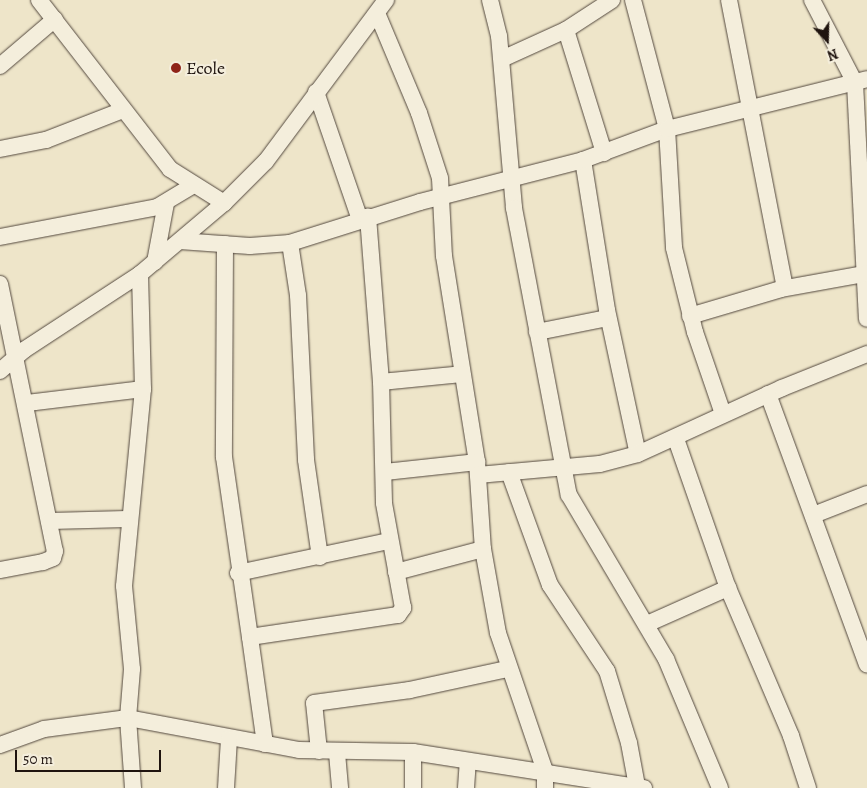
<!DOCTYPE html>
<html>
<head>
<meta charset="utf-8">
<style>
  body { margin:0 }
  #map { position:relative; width:867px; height:788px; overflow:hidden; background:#eee5c9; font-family:Alegreya,serif }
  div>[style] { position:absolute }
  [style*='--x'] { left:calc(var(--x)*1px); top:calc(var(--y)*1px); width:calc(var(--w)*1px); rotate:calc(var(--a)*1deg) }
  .roads { filter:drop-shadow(0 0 1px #53483e) drop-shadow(0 0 1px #53483e) }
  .minor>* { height:16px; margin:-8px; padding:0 8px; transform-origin:8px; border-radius:8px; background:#f4eedc }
  .dots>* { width:14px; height:14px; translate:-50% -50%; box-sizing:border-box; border:2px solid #f4eedc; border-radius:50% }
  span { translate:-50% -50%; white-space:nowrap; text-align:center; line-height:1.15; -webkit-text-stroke:4px #f4eedc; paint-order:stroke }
  .poi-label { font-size:18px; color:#1f140f }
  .left { translate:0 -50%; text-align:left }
  .north { position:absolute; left:802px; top:15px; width:50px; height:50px; -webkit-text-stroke:4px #f4eedc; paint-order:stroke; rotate:159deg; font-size:14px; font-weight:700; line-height:20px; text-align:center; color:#1f140f }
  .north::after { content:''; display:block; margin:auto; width:18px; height:22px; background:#1f140f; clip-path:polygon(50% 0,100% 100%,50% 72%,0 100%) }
  .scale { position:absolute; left:15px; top:750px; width:146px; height:22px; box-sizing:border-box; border:2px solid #1f140f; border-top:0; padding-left:6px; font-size:15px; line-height:18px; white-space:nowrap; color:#1f140f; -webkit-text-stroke:4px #f4eedc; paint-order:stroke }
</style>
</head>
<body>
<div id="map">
  <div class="roads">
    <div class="minor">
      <i style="--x:39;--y:0;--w:214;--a:52.2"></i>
      <i style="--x:170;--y:169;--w:64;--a:32.2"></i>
      <i style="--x:490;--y:0;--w:37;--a:76"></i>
      <i style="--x:499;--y:36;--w:173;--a:85"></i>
      <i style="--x:514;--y:208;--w:292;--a:79.2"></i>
      <i style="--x:569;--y:495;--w:191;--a:59.4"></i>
      <i style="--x:666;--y:659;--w:140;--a:67.3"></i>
      <i style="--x:633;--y:0;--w:133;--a:75.2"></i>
      <i style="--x:667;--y:129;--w:119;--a:86.6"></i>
      <i style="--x:674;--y:248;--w:87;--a:76"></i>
      <i style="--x:695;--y:332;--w:87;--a:71.1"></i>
      <i style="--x:729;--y:0;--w:293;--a:79"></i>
      <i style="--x:812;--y:0;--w:93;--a:62.6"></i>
      <i style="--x:855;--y:83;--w:236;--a:87.1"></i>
      <i style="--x:377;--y:13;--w:108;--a:67.2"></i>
      <i style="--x:419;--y:113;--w:68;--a:72.1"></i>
      <i style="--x:440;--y:178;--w:78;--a:87.1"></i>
      <i style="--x:444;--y:256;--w:209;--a:80.9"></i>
      <i style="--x:477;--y:462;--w:87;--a:86.1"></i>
      <i style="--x:483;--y:549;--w:85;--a:79.9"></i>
      <i style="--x:498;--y:633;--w:146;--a:71.2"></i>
      <i style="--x:545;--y:771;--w:17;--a:90"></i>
      <i style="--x:566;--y:30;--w:129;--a:72.8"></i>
      <i style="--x:502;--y:59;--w:70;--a:-24.4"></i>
      <i style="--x:566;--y:30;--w:55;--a:-33.1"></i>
      <i style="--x:0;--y:66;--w:72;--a:-40.5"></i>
      <i style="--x:316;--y:92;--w:135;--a:71"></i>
      <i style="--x:0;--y:149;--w:47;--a:-11.1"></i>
      <i style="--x:46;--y:140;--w:83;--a:-21.3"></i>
      <i style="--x:583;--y:160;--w:152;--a:80.9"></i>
      <i style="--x:607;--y:310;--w:147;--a:77.9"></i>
      <i style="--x:0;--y:237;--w:160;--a:-10.8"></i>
      <i style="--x:157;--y:207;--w:41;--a:-31"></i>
      <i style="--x:180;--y:241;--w:70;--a:4.1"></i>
      <i style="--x:250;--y:246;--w:40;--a:-4.3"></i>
      <i style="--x:290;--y:243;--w:136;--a:-17.5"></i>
      <i style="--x:420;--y:202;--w:168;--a:-14.4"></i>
      <i style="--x:583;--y:160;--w:90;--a:-20.3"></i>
      <i style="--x:667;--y:129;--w:206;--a:-14"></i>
      <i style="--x:290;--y:243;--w:53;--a:81.3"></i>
      <i style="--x:298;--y:295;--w:165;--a:87.2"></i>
      <i style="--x:306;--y:460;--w:98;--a:81.8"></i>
      <i style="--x:225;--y:244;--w:213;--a:90.3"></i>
      <i style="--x:224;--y:457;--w:182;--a:81.8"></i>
      <i style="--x:155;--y:262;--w:60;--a:-79.4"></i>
      <i style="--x:0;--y:284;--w:273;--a:78.4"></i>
      <i style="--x:55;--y:551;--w:7;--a:106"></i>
      <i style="--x:53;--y:558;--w:11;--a:158"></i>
      <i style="--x:43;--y:562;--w:44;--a:169.5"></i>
      <i style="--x:690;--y:316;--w:95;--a:-16.5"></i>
      <i style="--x:781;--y:289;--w:84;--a:-10.2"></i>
      <i style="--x:537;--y:332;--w:72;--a:-11.2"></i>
      <i style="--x:0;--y:371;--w:32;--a:-41"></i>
      <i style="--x:24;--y:350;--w:139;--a:-33.2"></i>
      <i style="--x:140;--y:274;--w:110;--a:-40.2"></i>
      <i style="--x:224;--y:203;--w:59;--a:-45"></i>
      <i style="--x:266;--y:161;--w:201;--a:-53.3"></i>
      <i style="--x:381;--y:382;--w:81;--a:-5.6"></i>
      <i style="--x:768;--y:394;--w:288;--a:69.9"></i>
      <i style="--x:27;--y:403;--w:117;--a:-6.9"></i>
      <i style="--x:676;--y:439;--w:158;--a:70.8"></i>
      <i style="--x:728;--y:588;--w:161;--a:66.9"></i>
      <i style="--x:791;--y:736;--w:55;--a:71.9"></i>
      <i style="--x:385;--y:472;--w:93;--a:-6.2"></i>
      <i style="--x:509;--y:472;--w:120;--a:70.1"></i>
      <i style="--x:550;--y:585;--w:103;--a:56.5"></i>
      <i style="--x:607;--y:671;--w:75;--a:73"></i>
      <i style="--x:629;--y:743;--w:44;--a:79.5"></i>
      <i style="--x:478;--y:475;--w:122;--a:-5.2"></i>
      <i style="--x:600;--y:464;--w:39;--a:-15"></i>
      <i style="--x:638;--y:454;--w:158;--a:-24.6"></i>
      <i style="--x:782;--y:388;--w:92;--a:-21.8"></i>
      <i style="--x:816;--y:514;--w:55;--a:-21.4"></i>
      <i style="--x:49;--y:521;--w:79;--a:-1.5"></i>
      <i style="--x:396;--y:572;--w:90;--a:-14.8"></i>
      <i style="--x:238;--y:573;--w:154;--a:-12"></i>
      <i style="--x:647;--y:624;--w:89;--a:-24"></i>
      <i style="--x:265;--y:744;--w:108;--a:-98"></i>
      <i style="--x:250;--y:637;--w:150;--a:-8.5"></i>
      <i style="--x:398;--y:615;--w:9;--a:-54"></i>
      <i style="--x:403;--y:608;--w:107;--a:-100.3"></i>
      <i style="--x:384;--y:503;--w:121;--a:-91.4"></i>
      <i style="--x:381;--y:382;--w:166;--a:-94.5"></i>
      <i style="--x:0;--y:745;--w:47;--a:-20"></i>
      <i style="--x:44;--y:729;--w:85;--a:-7.5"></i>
      <i style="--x:128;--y:718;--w:174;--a:10.6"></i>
      <i style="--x:299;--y:750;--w:114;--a:1"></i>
      <i style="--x:413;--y:752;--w:234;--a:8.9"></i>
      <i style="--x:319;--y:751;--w:48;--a:-95.9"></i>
      <i style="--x:314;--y:703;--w:97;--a:-7.7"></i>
      <i style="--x:410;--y:690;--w:99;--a:-12.2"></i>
      <i style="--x:413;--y:752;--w:36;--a:90"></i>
      <i style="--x:337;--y:753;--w:35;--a:85"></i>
      <i style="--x:133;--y:788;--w:70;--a:-94.1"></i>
      <i style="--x:128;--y:718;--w:49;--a:-85.3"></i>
      <i style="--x:132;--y:669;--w:83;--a:-95.5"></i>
      <i style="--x:124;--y:586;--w:198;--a:-84.5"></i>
      <i style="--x:143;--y:389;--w:115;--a:-91.5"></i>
      <i style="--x:226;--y:788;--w:49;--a:-86.5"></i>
      <i style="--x:466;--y:788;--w:26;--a:-86"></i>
    </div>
  </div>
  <div class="dots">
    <i style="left:176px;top:68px;background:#8f2418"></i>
  </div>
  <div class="poi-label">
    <span class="left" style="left:186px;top:68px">Ecole</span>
  </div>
  <div class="north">N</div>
  <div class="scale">50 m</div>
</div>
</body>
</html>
